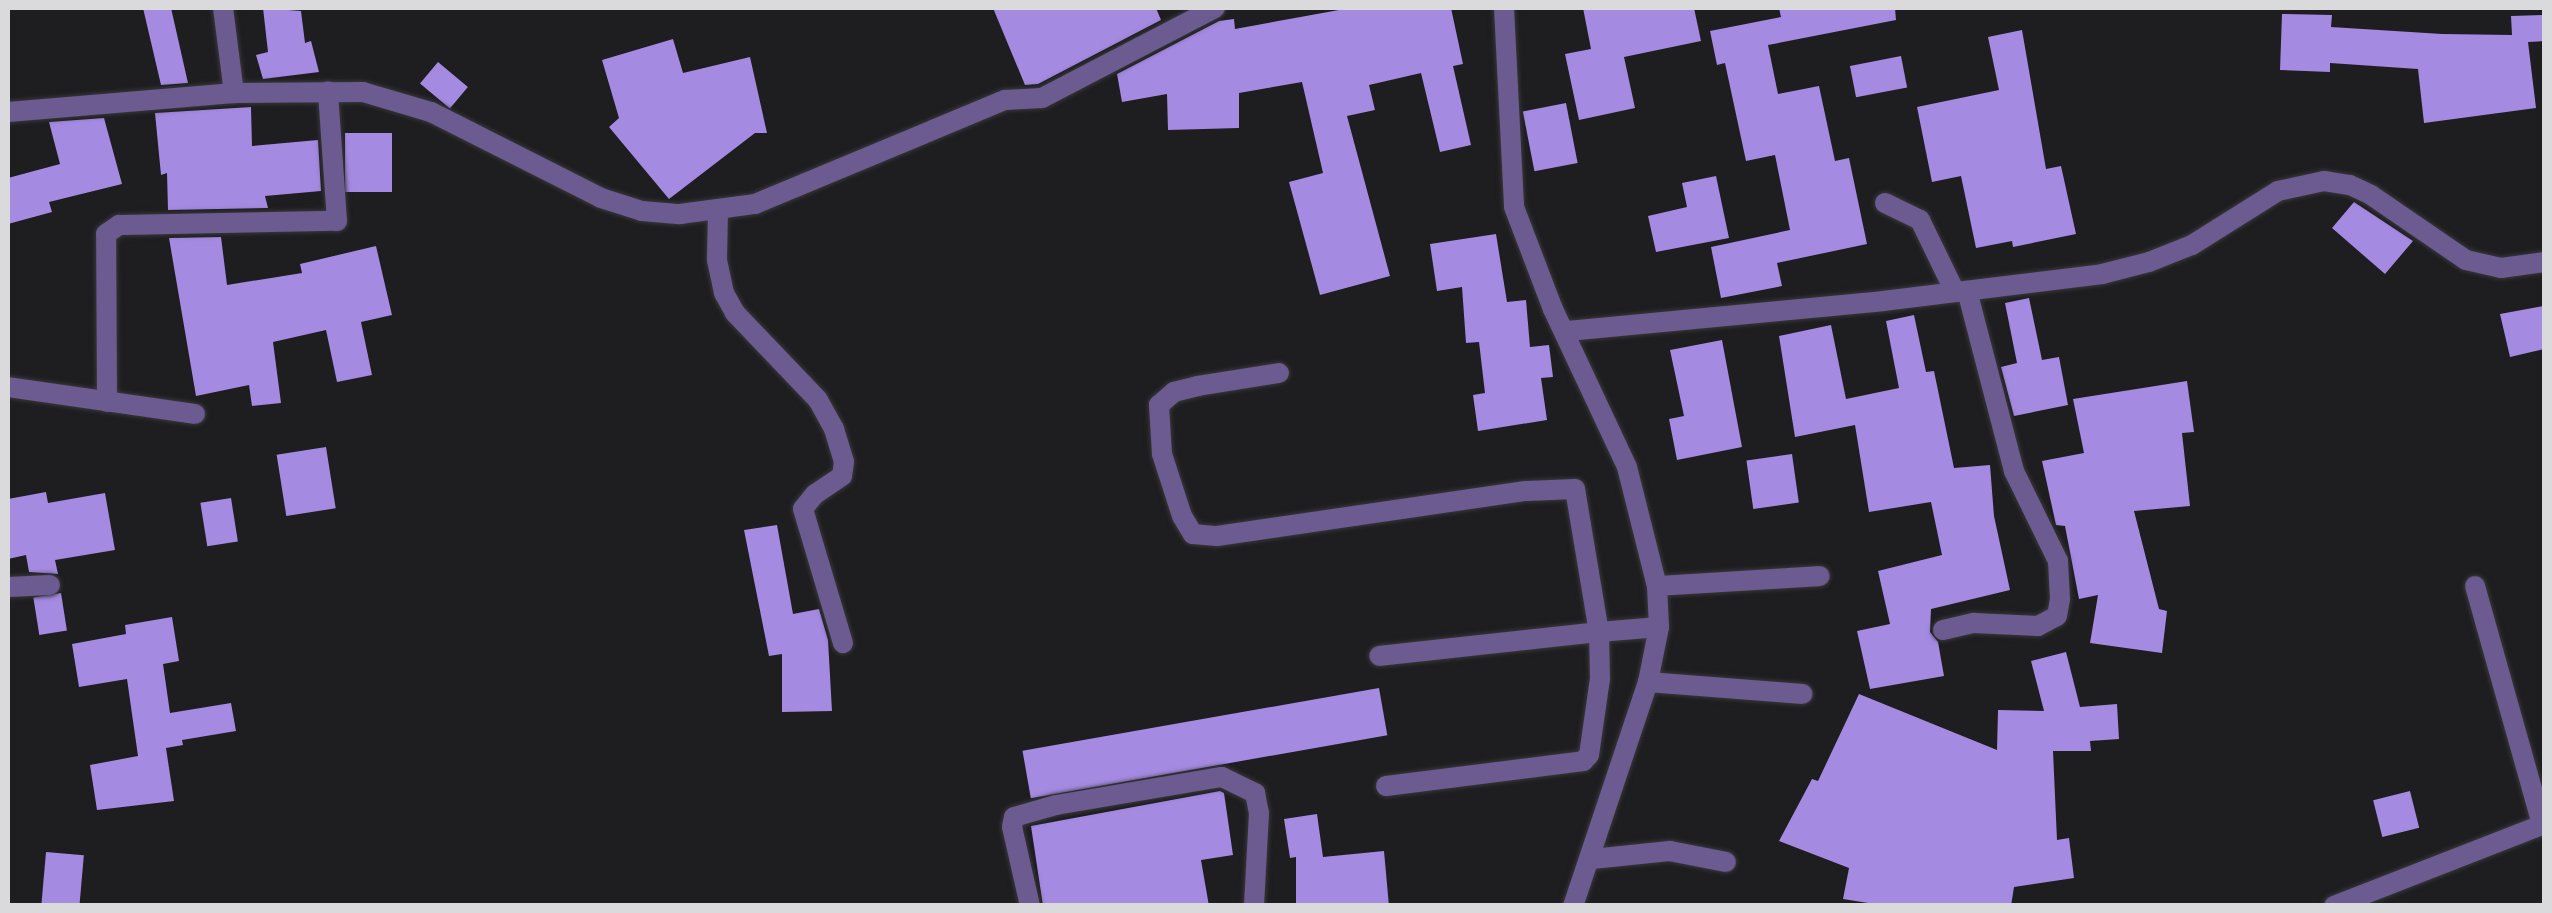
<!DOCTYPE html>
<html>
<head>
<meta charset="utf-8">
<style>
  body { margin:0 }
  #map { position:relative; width:2552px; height:913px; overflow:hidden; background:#1e1d20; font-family:"Public Sans",sans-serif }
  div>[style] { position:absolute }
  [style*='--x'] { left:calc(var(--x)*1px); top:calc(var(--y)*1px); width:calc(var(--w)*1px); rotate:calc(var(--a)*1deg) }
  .building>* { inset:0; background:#a48ae1; transform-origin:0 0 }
  .roads { filter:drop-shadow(0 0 2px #38373a) drop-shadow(0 0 2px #38373a) }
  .street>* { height:20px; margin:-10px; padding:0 10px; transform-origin:10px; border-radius:10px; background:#6b5b90 }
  span { translate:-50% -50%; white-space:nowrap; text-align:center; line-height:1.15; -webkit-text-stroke:10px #1e1d20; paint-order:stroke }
  .frame { position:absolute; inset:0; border:10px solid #dad9dc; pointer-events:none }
</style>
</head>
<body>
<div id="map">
  <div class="building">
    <i style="clip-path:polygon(143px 8px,171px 8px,188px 83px,161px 85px)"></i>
    <i style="clip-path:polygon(263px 8px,301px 11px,305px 43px,311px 41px,319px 72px,263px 79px,256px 55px,268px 52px)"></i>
    <i style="clip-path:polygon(993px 8px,1156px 8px,1161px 20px,1038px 84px,1025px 85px)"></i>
    <i style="clip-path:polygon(1350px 8px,1451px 8px,1463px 64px,1453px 66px,1471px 145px,1440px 152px,1421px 73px,1369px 85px,1375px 110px,1347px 116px,1390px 276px,1320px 295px,1289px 182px,1323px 173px,1302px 82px,1239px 93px,1239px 128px,1168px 130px,1167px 94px,1122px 102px,1117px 74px,1219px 21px,1234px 19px,1235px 29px)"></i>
    <i style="clip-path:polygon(1583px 8px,1694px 8px,1701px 41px,1624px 57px,1635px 108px,1579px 120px,1565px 54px,1591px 49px)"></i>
    <i style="clip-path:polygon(1779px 8px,1895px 8px,1896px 20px,1768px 45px,1778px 94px,1819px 86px,1835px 161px,1849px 158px,1867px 244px,1777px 263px,1782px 286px,1721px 298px,1711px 247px,1790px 230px,1775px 155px,1746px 161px,1725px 63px,1717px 65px,1710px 31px,1781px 17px)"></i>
    <i style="clip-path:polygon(2282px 14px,2332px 15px,2331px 27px,2442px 34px,2512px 35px,2511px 16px,2543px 15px,2544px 41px,2528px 42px,2536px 108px,2424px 123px,2418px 69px,2330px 63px,2330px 72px,2280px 70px)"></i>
    <i style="clip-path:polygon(2022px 30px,2046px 169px,2061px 166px,2076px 234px,2013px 247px,2012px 241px,1976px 248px,1961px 176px,1932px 182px,1917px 107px,1999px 90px,1988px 37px)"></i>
    <i style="clip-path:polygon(673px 39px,683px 73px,750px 57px,767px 133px,755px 133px,669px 199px,609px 127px,619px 118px,602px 60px)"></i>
    <i style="left:1901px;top:56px;width:32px;height:52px;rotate:79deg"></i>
    <i style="left:438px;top:62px;width:39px;height:28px;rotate:40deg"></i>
    <i style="left:1566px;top:103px;width:61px;height:44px;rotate:79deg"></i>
    <i style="clip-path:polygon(251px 107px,252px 146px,318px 140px,321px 191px,265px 196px,268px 208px,168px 210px,167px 173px,161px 175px,155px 113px)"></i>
    <i style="clip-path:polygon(104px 118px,122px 184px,49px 202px,52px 212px,8px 224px,8px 178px,60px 164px,49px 122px)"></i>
    <i style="left:392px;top:133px;width:59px;height:47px;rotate:90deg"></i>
    <i style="clip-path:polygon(1716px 176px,1729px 238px,1656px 252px,1648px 216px,1687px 207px,1682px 183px)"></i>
    <i style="clip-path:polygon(2354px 202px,2413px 241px,2385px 274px,2332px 228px)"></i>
    <i style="clip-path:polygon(1496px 234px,1507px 302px,1526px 300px,1530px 347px,1549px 345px,1553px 377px,1541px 378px,1547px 420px,1478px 431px,1473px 395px,1485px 393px,1479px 342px,1466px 343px,1462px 287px,1437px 291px,1430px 244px)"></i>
    <i style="clip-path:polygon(221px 237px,227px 285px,302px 273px,300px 264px,376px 246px,392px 315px,361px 322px,372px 375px,337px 382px,326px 330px,273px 342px,281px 403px,252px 406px,249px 385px,196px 396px,169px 238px)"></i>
    <i style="clip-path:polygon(2029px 298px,2042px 360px,2059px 357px,2068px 405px,2014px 416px,2001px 367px,2017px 363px,2005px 303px)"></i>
    <i style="clip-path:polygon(2544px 306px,2544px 349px,2510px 357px,2500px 314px)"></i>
    <i style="clip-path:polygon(1914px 315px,1926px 372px,1934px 371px,1954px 468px,1990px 465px,1994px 516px,2010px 590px,1931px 609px,1930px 632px,1938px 642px,1944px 676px,1870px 689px,1857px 631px,1890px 624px,1878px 571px,1942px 555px,1931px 502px,1869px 512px,1855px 425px,1795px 437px,1779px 336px,1831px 325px,1846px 399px,1899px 388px,1886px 321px)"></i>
    <i style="clip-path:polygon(1722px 340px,1742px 447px,1677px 460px,1669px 419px,1684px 416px,1670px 350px)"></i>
    <i style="clip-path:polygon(2187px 381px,2194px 432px,2182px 433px,2190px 506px,2134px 511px,2159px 609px,2167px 611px,2162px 653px,2090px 643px,2098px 595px,2079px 599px,2065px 526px,2056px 525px,2042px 461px,2084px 453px,2073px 399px)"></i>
    <i style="left:326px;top:447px;width:62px;height:50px;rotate:81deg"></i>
    <i style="left:1792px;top:454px;width:49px;height:46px;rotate:82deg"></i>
    <i style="clip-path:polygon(46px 492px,48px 503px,105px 493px,115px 550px,55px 560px,58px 574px,29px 572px,26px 555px,8px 559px,8px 499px)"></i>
    <i style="left:231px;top:498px;width:44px;height:31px;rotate:81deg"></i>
    <i style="clip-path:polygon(777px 525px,793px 614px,819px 609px,828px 640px,832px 711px,782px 712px,782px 654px,769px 656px,744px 530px)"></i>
    <i style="left:61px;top:593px;width:38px;height:28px;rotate:81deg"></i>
    <i style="clip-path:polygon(172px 617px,179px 661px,163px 664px,170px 713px,231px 703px,236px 731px,182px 740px,183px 745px,166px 748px,174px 801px,97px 810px,90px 765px,138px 756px,127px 679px,79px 687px,72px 644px,126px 634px,125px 625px)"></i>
    <i style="clip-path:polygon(2066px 652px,2080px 707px,2117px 704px,2119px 739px,2090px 741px,2091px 751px,2053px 751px,2057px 840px,2069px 838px,2074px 878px,2014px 887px,2011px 906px,1887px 906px,1843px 899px,1849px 868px,1779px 841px,1812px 779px,1818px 781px,1859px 694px,1997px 750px,1998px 710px,2044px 711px,2031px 661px)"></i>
    <i style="left:1379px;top:688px;width:48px;height:362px;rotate:80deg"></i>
    <i style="clip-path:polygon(1220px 791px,1224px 793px,1233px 855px,1201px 860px,1209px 906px,1043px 906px,1031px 826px)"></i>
    <i style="left:2410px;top:791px;width:38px;height:38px;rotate:76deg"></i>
    <i style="clip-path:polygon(1317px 814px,1323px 857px,1384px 851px,1389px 906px,1296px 906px,1296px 857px,1290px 858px,1284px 819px)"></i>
    <i style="left:46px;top:852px;width:38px;height:54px;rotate:5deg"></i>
  </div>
  <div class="roads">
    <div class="street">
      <i style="--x:223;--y:8;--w:86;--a:82.6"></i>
      <i style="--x:1504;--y:8;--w:199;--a:87.1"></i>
      <i style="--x:1514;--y:207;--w:109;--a:69.1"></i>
      <i style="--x:1553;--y:309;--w:174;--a:64.9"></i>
      <i style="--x:1627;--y:467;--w:123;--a:75.9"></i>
      <i style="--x:1657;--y:586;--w:41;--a:87.2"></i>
      <i style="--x:1659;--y:627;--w:56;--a:101.3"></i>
      <i style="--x:1648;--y:682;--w:236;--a:108.5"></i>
      <i style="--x:8;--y:112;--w:227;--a:-4.8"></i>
      <i style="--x:234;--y:93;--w:129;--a:-0.4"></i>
      <i style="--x:363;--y:92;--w:71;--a:16.4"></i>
      <i style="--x:431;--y:112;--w:191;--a:26.8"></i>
      <i style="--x:601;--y:198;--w:43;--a:17.6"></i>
      <i style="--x:642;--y:211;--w:38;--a:5"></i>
      <i style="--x:680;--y:214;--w:76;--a:-7.6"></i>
      <i style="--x:755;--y:204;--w:271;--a:-22.6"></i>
      <i style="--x:1005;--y:100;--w:37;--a:-3"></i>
      <i style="--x:1042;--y:98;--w:195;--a:-27.5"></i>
      <i style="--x:1885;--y:203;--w:39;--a:26"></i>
      <i style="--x:1920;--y:220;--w:80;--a:64.1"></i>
      <i style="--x:718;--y:211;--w:49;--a:91.2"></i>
      <i style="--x:717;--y:260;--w:34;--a:78"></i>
      <i style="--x:724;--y:293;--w:23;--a:61"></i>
      <i style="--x:735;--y:313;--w:120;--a:46.3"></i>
      <i style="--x:818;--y:400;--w:33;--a:61"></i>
      <i style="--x:834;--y:429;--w:34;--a:73"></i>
      <i style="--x:844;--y:462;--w:14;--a:98"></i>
      <i style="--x:842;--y:476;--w:32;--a:146"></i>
      <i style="--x:815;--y:494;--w:19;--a:129"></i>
      <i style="--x:803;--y:509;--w:140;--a:73.4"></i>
      <i style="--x:1567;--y:331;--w:317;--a:-5.4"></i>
      <i style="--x:1883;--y:301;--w:221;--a:-7"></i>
      <i style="--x:2102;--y:274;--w:49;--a:-14.3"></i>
      <i style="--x:2149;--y:262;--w:46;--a:-21.6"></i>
      <i style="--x:2192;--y:245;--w:102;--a:-32.1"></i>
      <i style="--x:2278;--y:191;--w:47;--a:-12.3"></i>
      <i style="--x:2324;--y:181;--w:26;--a:9"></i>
      <i style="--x:2350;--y:185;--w:23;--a:25"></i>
      <i style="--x:2371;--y:195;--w:115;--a:34.4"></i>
      <i style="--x:2466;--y:260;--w:36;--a:13"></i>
      <i style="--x:2501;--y:268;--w:43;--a:-7.9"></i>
      <i style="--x:1279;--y:373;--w:82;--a:170.9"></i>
      <i style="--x:1198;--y:386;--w:25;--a:166"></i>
      <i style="--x:1174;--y:392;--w:20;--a:139"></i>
      <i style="--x:1159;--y:405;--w:49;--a:86.5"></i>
      <i style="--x:1162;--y:454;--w:65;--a:72.1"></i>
      <i style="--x:1182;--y:516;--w:21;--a:59"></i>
      <i style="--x:1193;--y:534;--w:24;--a:5"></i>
      <i style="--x:1217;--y:536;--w:312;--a:-8.3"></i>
      <i style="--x:1526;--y:491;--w:49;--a:-2.3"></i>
      <i style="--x:1575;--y:489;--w:145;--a:80.5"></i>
      <i style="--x:1599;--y:632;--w:221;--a:173.8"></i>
      <i style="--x:8;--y:387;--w:189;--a:8.2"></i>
      <i style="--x:107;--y:402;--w:168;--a:-90.3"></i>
      <i style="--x:106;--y:234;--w:16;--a:-35"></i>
      <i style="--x:119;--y:225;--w:218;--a:-1.1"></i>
      <i style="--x:337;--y:221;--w:130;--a:-94"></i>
      <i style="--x:1657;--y:586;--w:163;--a:-3.5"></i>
      <i style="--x:2475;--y:586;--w:248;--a:74.3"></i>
      <i style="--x:8;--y:587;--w:42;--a:-2.7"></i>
      <i style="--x:1943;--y:630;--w:32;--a:-13"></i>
      <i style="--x:1974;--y:623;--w:64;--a:2.7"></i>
      <i style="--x:2038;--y:626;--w:21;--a:-28"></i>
      <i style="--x:2057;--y:616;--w:17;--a:-80"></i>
      <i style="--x:2060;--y:599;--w:38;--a:-93"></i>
      <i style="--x:2058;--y:561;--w:100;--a:-116.1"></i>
      <i style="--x:2014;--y:471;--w:186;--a:-104.6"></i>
      <i style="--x:1648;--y:682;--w:155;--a:4.4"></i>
      <i style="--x:1386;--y:786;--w:199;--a:-7.2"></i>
      <i style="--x:1583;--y:761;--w:8;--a:-45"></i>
      <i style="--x:1589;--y:755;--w:77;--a:-81.8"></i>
      <i style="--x:1600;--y:679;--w:47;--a:-91.2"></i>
      <i style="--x:1599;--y:632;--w:60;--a:-4.8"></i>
      <i style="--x:1592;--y:859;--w:78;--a:-5.9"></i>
      <i style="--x:1670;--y:851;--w:57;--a:11.1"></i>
      <i style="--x:1030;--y:906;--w:81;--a:-102.8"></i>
      <i style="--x:1012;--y:827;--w:10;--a:-79"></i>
      <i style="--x:1014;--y:817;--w:44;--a:-15.9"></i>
      <i style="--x:1056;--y:805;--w:168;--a:-9.6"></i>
      <i style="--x:1222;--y:777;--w:37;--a:26"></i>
      <i style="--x:1255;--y:793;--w:20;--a:79"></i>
      <i style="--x:1259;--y:813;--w:93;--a:93.1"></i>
      <i style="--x:2334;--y:906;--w:225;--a:-21.3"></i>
    </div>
  </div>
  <div class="frame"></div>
</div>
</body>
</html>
